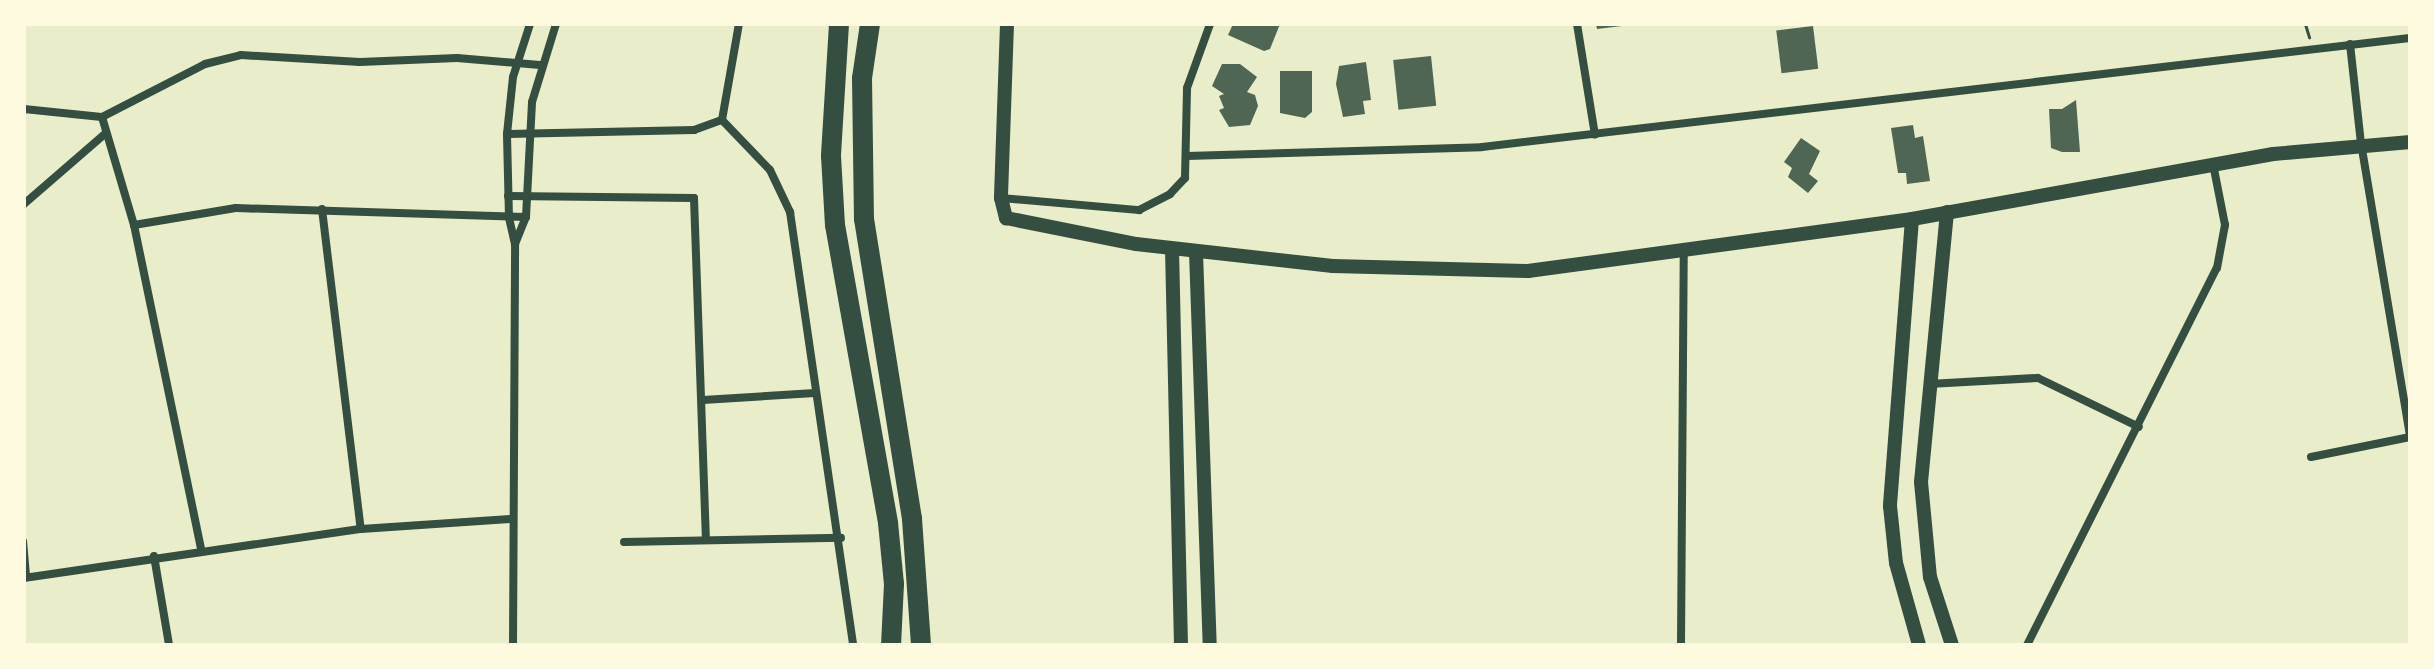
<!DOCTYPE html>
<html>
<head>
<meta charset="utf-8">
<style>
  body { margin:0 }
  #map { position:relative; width:2434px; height:669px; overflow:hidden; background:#e9edc9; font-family:"Titillium Web",sans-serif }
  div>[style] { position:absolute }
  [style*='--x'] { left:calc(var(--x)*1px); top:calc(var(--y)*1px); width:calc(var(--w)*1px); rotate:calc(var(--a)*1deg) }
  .building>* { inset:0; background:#4f6655; transform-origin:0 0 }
  .path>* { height:3px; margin:-1.5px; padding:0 1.5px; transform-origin:1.5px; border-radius:1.5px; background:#344e41 }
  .service>* { height:6px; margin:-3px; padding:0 3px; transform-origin:3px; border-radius:3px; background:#344e41 }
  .minor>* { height:8px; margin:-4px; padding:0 4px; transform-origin:4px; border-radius:4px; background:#344e41 }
  .tertiary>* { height:14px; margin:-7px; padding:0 7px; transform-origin:7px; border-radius:7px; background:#344e41 }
  .trunk>* { height:20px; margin:-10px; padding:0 10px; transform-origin:10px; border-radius:10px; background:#344e41 }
  span { translate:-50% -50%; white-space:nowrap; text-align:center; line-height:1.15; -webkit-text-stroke:8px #fefae0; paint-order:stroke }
  .frame { position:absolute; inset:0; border:26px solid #fefae0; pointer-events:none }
</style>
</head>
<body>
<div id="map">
  <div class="building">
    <i style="clip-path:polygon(1233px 24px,1280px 24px,1270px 49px,1264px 51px,1228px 35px)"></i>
    <i style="clip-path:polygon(1596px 24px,1622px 24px,1622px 26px,1597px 29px)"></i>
    <i style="left:1813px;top:26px;width:43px;height:37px;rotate:83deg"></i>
    <i style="left:1431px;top:56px;width:50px;height:38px;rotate:84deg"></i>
    <i style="clip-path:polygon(1366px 62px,1371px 100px,1363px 101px,1365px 114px,1343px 117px,1336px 84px,1339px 66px)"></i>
    <i style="clip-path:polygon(1222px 64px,1240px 64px,1257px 77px,1247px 92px,1255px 95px,1258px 106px,1250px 125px,1229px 127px,1219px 110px,1224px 108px,1219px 96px,1224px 94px,1212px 86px)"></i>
    <i style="clip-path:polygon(1280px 71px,1312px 71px,1312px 112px,1305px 118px,1280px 113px)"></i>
    <i style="clip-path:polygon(2076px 100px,2080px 152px,2062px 152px,2051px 148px,2049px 109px,2062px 109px)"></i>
    <i style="clip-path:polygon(1913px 125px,1915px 138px,1923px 136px,1930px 181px,1907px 184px,1906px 173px,1898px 173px,1891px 128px)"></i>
    <i style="clip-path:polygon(1801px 138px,1820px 151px,1809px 174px,1818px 181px,1808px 193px,1788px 177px,1792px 168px,1784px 162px)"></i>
  </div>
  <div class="path">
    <i style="--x:2305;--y:24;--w:14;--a:73"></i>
  </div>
  <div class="service">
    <i style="--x:24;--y:541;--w:36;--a:85"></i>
  </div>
  <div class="minor">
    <i style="--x:1577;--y:24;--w:112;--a:80.8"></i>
    <i style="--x:2350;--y:44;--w:100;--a:83.7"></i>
    <i style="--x:2361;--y:143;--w:296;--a:80.5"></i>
    <i style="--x:24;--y:109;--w:78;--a:5.9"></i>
    <i style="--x:102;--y:117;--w:116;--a:-27.2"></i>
    <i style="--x:205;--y:64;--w:37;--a:-14"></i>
    <i style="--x:241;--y:55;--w:119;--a:3.4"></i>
    <i style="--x:360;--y:62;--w:97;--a:-2.4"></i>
    <i style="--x:457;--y:58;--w:83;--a:4.8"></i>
    <i style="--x:102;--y:117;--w:113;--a:73.5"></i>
    <i style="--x:134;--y:225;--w:330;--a:78.3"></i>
    <i style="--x:722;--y:120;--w:69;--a:46.2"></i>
    <i style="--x:770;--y:170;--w:47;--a:64.5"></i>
    <i style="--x:790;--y:212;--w:438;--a:81.7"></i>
    <i style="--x:507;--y:134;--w:187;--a:-1.2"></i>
    <i style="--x:694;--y:130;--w:30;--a:-20"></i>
    <i style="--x:722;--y:120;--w:97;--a:-80"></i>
    <i style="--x:1187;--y:156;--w:295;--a:-1.7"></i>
    <i style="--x:1482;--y:147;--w:934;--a:-6.7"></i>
    <i style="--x:508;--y:196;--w:186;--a:0.6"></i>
    <i style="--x:694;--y:198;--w:340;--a:88"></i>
    <i style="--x:1001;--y:198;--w:139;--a:5"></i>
    <i style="--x:1139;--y:210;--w:35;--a:-27"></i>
    <i style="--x:1170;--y:194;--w:22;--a:-47"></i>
    <i style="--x:1185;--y:178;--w:90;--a:-88.7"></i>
    <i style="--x:1187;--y:88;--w:68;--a:-70.2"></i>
    <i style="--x:24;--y:204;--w:108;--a:-40.9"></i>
    <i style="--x:322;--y:209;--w:322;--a:83.1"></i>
    <i style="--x:361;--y:529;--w:151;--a:-3.8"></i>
    <i style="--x:134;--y:225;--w:103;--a:-9.5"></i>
    <i style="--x:236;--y:208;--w:290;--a:1.8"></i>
    <i style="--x:515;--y:244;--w:29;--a:-68"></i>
    <i style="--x:526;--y:217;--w:115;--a:-87"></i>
    <i style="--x:532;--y:102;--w:82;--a:-72.9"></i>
    <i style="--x:1929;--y:384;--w:109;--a:-3.2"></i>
    <i style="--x:2038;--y:378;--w:112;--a:25.9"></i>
    <i style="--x:703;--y:400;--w:112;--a:-3.6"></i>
    <i style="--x:2311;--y:457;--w:101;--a:-11.4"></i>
    <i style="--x:624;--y:542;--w:217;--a:-1.1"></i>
    <i style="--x:154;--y:556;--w:90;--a:80.4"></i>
    <i style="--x:24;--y:578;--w:341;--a:-8.3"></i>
    <i style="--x:513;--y:645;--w:401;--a:-89.7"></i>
    <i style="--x:515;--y:244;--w:28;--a:-103"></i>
    <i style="--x:509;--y:217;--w:83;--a:-91.4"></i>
    <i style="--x:507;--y:134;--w:57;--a:-84"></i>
    <i style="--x:513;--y:77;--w:56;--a:-72.2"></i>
    <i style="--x:1681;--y:645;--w:395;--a:-89.6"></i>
    <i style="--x:2027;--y:645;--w:422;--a:-63.3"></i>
    <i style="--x:2217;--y:268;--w:44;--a:-79.5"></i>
    <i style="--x:2225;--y:225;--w:62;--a:-101.1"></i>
  </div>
  <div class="tertiary">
    <i style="--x:1007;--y:24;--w:174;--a:92"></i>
    <i style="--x:1001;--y:198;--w:21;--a:76"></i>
    <i style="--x:1006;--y:218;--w:133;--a:11.3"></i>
    <i style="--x:1136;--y:244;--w:198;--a:6.4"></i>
    <i style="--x:1333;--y:266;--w:195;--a:1.5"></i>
    <i style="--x:1528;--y:271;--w:388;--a:-7.7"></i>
    <i style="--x:1912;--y:219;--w:367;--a:-10.2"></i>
    <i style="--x:2273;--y:154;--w:138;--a:-5"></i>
    <i style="--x:1947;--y:212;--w:271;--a:95.5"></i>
    <i style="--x:1921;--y:482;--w:95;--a:84.6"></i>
    <i style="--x:1930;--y:577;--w:71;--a:72.1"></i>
    <i style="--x:1912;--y:219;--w:288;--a:94.4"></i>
    <i style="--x:1890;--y:506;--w:57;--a:84"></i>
    <i style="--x:1896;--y:563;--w:85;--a:74.3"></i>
    <i style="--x:1172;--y:249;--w:396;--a:88.7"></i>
    <i style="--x:1196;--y:252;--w:393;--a:88"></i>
  </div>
  <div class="trunk">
    <i style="--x:839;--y:24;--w:132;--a:93.5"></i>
    <i style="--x:831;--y:156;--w:69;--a:86.7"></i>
    <i style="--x:835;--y:225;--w:303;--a:79.9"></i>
    <i style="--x:888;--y:523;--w:61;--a:84.4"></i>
    <i style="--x:894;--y:584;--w:61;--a:92.8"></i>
    <i style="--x:870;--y:24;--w:55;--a:98.4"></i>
    <i style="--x:862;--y:78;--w:141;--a:89.2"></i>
    <i style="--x:864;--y:219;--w:304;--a:80.9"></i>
    <i style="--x:912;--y:519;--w:126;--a:85.9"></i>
  </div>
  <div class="frame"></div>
</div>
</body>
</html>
